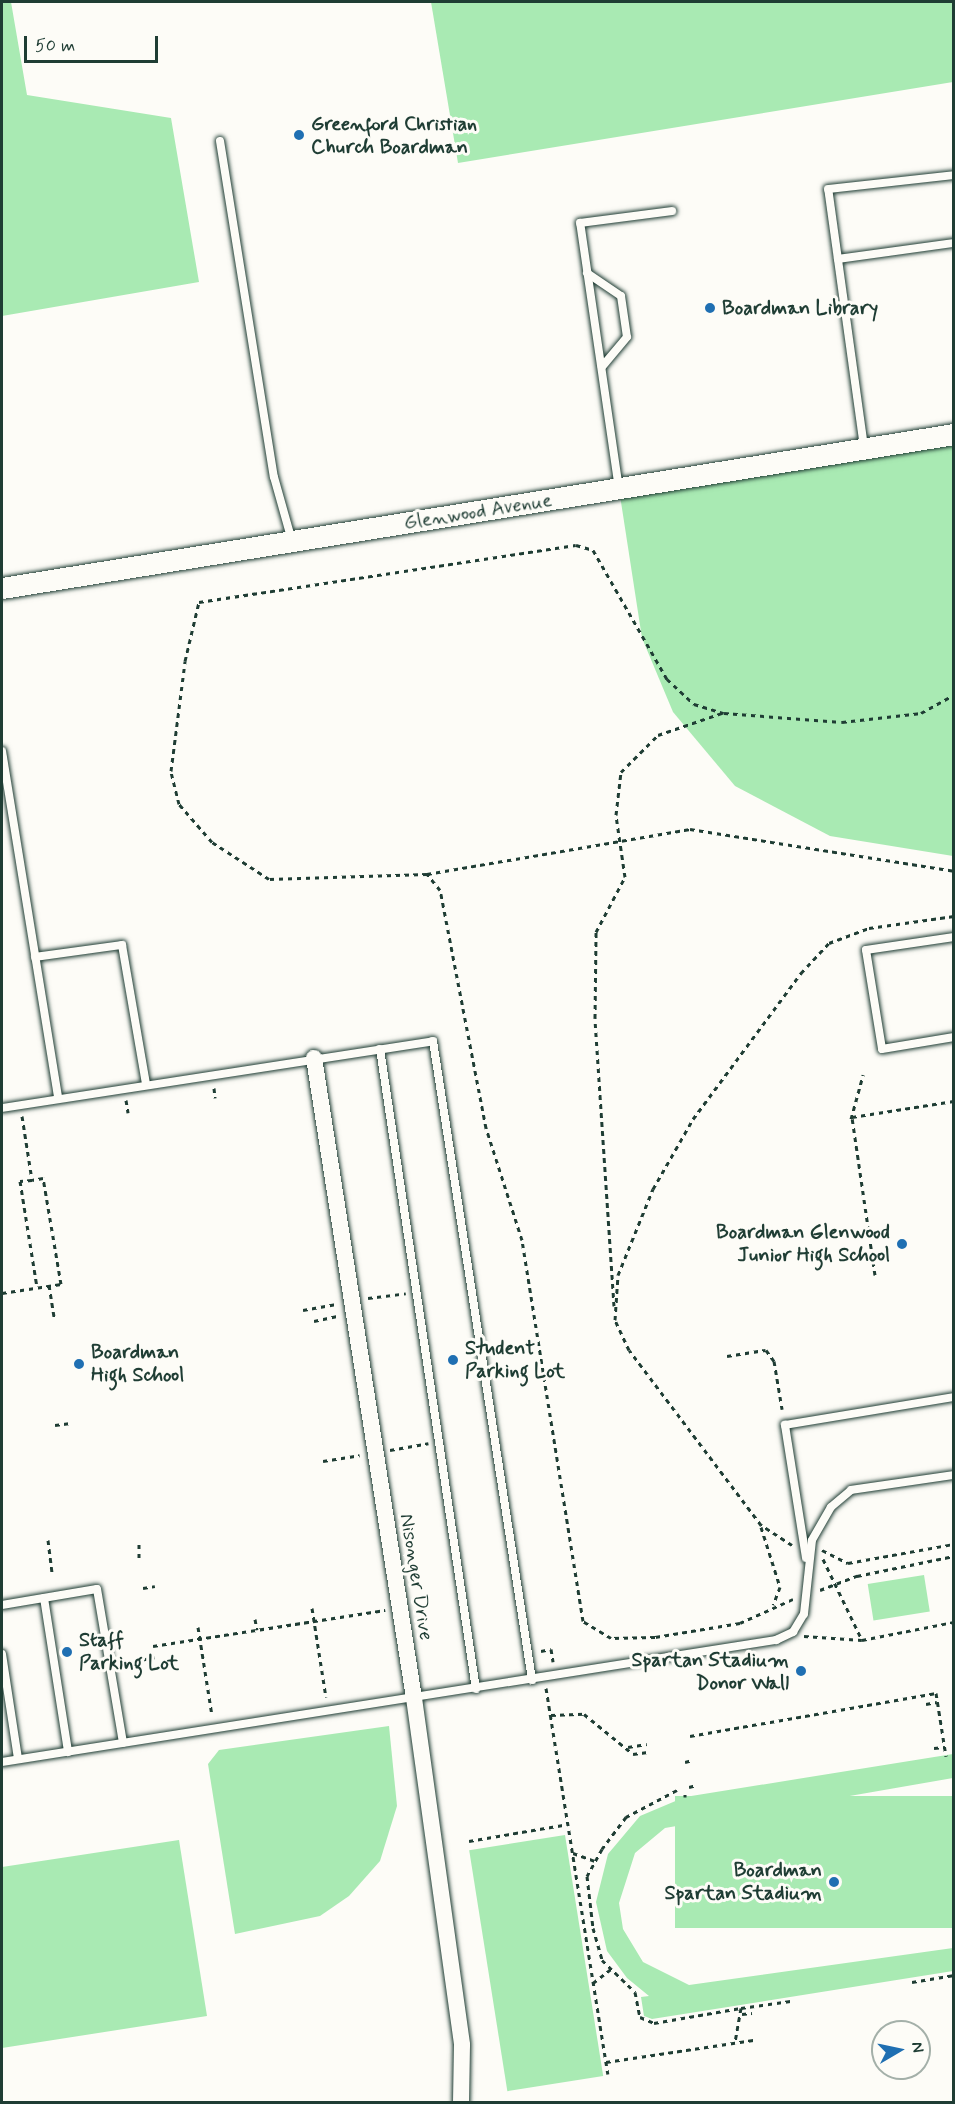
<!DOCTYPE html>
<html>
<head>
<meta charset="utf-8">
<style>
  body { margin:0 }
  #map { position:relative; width:955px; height:2104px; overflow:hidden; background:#fdfcf7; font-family:Mynerve,sans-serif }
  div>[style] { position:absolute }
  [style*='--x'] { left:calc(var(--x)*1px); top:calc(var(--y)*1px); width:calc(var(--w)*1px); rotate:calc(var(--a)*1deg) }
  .green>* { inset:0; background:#a9eab3; transform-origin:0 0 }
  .path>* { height:3px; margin-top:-1.5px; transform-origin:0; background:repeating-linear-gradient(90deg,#1f3d34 0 4.5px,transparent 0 9px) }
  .roads { filter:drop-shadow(0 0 2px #1f3d34) drop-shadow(0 0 2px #1f3d34) }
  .service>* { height:8px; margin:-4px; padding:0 4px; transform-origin:4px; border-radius:4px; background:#fdfcf7 }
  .minor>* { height:16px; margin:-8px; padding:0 8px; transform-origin:8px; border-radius:8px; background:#fdfcf7 }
  .tertiary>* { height:21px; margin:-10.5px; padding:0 10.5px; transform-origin:10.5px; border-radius:10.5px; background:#fdfcf7 }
  .dots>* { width:16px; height:16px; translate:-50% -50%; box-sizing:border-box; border:3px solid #fdfcf7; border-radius:50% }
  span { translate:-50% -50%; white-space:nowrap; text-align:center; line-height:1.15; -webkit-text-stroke:6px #fdfcf7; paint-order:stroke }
  .poi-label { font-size:20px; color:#1f3d34; font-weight:700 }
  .left { translate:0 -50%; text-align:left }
  .right { translate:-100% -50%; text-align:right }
  .street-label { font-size:20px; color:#1f3d34 }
  .frame { position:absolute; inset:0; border:3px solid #1f3d34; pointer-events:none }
  .north { position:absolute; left:871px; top:2020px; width:60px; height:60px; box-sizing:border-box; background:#fdfcf7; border:2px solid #a4b0a9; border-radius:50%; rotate:81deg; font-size:16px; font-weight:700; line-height:24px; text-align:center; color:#1f3d34 }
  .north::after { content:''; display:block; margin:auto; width:21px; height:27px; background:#1f6fb2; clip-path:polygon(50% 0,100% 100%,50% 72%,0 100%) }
  .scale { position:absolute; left:24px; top:36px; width:134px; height:27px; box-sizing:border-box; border:3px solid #1f3d34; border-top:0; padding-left:8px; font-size:18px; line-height:21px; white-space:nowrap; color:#1f3d34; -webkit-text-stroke:4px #fdfcf7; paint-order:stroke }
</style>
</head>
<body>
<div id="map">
  <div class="green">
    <i style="clip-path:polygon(2px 2px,11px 2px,27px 95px,171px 118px,199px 282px,2px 316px)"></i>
    <i style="clip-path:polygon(431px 2px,953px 2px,953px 82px,458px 163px)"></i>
    <i style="clip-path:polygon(953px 434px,953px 856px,830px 836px,735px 786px,673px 712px,642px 638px,619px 489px)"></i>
    <i style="left:924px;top:1575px;width:37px;height:57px;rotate:81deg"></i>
    <i style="clip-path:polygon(389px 1726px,397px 1806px,380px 1861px,349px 1896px,320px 1916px,235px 1934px,208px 1764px,219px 1750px)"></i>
    <i style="clip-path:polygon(953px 1754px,953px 1778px,665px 1828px,635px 1853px,619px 1903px,623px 1929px,643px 1962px,689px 1985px,953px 1948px,953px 1971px,652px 2019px,644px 2016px,641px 1997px,649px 1996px,627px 1978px,607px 1951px,596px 1902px,608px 1854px,640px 1816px,685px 1797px)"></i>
    <i style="left:953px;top:1796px;width:132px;height:278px;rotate:90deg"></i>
    <i style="left:565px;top:1835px;width:244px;height:97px;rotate:81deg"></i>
    <i style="clip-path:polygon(179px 1840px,207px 2016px,2px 2048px,2px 1867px)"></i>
  </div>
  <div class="path">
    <i style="--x:427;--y:874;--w:267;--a:-9.7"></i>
    <i style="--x:690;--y:829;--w:267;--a:9"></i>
    <i style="--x:214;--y:1088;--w:10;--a:84"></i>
    <i style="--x:126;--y:1100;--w:13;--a:81"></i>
    <i style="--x:22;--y:1116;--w:65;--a:81.1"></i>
    <i style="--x:32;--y:1180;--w:12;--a:175"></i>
    <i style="--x:20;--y:1181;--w:107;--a:80.9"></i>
    <i style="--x:851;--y:1119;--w:46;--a:-74.7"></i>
    <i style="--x:875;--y:1275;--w:160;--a:-98.3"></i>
    <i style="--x:852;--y:1117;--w:103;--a:-8.9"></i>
    <i style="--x:49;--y:1285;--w:33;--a:81"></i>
    <i style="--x:2;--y:1293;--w:60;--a:-8.7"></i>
    <i style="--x:61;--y:1284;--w:108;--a:-99.6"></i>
    <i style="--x:43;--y:1178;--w:11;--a:170"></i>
    <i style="--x:368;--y:1298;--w:38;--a:-7"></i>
    <i style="--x:614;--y:1306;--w:289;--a:-93.8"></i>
    <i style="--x:595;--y:1018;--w:86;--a:-89.3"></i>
    <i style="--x:596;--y:932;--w:62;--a:-62.2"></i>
    <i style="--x:625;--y:877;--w:63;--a:-98.3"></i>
    <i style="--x:616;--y:815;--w:43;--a:-83.4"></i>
    <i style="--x:621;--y:772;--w:52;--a:-45"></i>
    <i style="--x:658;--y:735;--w:68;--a:-19"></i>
    <i style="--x:303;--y:1310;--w:34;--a:-10"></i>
    <i style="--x:314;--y:1321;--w:25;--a:-12"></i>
    <i style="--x:727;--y:1356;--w:39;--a:-9"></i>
    <i style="--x:766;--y:1350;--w:14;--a:54"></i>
    <i style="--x:774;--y:1361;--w:49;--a:80.5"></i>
    <i style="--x:55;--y:1425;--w:16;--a:-7"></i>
    <i style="--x:390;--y:1450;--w:39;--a:-10"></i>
    <i style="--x:323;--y:1461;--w:37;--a:-9"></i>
    <i style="--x:761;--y:1527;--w:63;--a:72.4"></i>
    <i style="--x:780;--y:1587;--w:19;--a:111"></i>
    <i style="--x:48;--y:1540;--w:34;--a:83"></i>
    <i style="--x:139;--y:1544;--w:17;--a:90"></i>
    <i style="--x:792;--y:1545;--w:37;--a:-147"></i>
    <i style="--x:761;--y:1525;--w:219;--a:-127"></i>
    <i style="--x:629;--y:1350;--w:33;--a:-115"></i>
    <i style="--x:615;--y:1320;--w:45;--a:-86.2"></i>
    <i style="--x:618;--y:1275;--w:93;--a:-67.9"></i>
    <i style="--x:653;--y:1189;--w:81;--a:-60.3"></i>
    <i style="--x:693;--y:1119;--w:182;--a:-53.5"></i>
    <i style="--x:801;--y:973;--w:41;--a:-47"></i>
    <i style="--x:829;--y:943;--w:43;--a:-20.6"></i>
    <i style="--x:869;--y:928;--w:86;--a:-8"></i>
    <i style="--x:822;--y:1550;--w:29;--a:27"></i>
    <i style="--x:848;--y:1563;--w:108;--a:-10.2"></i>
    <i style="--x:823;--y:1559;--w:90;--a:64.3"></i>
    <i style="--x:143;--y:1588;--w:12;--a:-9"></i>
    <i style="--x:820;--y:1590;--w:40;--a:-21"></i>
    <i style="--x:857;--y:1576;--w:99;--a:-11.7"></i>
    <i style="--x:793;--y:1599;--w:58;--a:155.6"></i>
    <i style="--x:740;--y:1623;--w:86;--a:170.6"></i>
    <i style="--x:655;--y:1637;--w:44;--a:178.7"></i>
    <i style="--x:611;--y:1638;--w:33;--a:-149"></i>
    <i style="--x:583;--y:1621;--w:386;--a:-99.1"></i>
    <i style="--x:522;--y:1240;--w:118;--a:-107.8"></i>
    <i style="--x:486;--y:1128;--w:242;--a:-100.9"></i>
    <i style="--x:440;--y:890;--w:21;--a:-129"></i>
    <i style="--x:427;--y:874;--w:158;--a:178.2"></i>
    <i style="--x:269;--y:879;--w:68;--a:-147"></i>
    <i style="--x:212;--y:842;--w:50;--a:-131"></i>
    <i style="--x:179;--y:804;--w:34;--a:-104"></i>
    <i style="--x:171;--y:771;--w:111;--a:-82.7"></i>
    <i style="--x:185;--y:661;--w:61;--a:-76.7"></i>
    <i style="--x:199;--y:602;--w:381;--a:-8.6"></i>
    <i style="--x:576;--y:545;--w:18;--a:16"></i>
    <i style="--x:593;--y:550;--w:149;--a:60.2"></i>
    <i style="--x:667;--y:679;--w:37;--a:43"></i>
    <i style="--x:694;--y:704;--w:31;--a:17"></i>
    <i style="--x:724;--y:713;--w:118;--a:4.4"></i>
    <i style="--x:842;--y:722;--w:80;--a:-6.5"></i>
    <i style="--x:921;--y:713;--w:38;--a:-29"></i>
    <i style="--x:312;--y:1608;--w:90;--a:81.1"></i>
    <i style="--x:255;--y:1619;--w:11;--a:80"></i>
    <i style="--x:198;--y:1627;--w:89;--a:81"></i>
    <i style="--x:804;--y:1636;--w:58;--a:3.9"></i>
    <i style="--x:862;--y:1640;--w:94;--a:-11.1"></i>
    <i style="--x:153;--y:1646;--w:235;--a:-8.8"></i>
    <i style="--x:541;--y:1651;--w:10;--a:-11"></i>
    <i style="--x:551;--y:1649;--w:13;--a:81"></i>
    <i style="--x:135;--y:1661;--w:20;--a:-11"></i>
    <i style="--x:546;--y:1688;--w:391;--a:80.9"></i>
    <i style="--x:926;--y:1704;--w:11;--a:-10"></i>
    <i style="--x:551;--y:1715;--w:33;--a:-2"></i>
    <i style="--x:584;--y:1714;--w:63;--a:39.2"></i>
    <i style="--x:633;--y:1754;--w:15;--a:-8"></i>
    <i style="--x:690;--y:1736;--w:250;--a:-9.9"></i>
    <i style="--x:936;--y:1693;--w:64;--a:81"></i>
    <i style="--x:628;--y:1747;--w:19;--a:-9"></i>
    <i style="--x:934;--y:1748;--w:11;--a:-5"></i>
    <i style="--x:685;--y:1762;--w:8;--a:-14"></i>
    <i style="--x:689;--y:1787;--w:8;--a:-14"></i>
    <i style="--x:677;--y:1790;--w:58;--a:152.1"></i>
    <i style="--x:626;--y:1817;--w:40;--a:127"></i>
    <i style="--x:602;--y:1849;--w:31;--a:119"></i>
    <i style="--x:587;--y:1876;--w:52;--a:83.4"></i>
    <i style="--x:593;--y:1928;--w:33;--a:74"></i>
    <i style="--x:602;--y:1960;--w:46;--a:44.1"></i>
    <i style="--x:635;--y:1992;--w:25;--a:79"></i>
    <i style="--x:640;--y:2017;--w:15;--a:23"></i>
    <i style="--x:654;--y:2023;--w:88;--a:-9.8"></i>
    <i style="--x:741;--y:2008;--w:36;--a:100"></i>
    <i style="--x:685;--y:1794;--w:3;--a:90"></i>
    <i style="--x:469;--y:1841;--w:100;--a:-9.7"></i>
    <i style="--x:573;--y:1853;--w:23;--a:20"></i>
    <i style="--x:952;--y:1980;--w:2;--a:0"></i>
    <i style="--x:912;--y:1982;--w:43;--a:-9.5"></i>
    <i style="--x:593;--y:1983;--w:23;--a:-38"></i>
    <i style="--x:741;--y:2008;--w:50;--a:-8"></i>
    <i style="--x:742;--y:2014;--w:10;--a:-6"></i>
    <i style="--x:606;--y:2062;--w:149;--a:-8.5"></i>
  </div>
  <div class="roads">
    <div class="service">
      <i style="--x:220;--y:141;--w:340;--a:80.9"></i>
      <i style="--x:274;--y:477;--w:66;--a:74.3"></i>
      <i style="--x:838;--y:259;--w:117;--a:-7.9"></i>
      <i style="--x:587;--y:273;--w:41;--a:34.1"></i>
      <i style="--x:621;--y:296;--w:41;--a:81.7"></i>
      <i style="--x:627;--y:337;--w:39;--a:130"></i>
      <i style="--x:864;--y:447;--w:260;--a:-97.9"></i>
      <i style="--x:828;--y:189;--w:127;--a:-6.3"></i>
      <i style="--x:619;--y:489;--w:269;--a:-98.3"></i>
      <i style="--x:580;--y:223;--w:93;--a:-7.4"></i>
      <i style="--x:2;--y:751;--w:351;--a:80.8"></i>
      <i style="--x:954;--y:937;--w:89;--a:171.6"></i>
      <i style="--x:866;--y:950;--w:100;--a:80.8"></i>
      <i style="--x:882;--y:1049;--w:73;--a:-9.5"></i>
      <i style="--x:35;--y:957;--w:88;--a:-7.9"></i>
      <i style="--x:122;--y:945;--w:141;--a:80.2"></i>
      <i style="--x:380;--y:1049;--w:647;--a:81.47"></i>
      <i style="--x:2;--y:1108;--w:436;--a:-8.8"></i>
      <i style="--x:433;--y:1041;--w:647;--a:81.19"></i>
      <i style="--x:806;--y:1558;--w:135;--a:-99"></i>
      <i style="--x:785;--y:1425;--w:171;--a:-9.4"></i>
      <i style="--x:44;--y:1598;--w:156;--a:81.1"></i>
      <i style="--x:2;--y:1605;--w:96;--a:-9.6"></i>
      <i style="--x:97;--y:1589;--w:156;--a:80.4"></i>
      <i style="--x:2;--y:1654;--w:106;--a:81.3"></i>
      <i style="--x:2;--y:1762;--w:784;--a:-8.96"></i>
      <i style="--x:776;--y:1640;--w:19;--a:-25"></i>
      <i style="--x:793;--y:1632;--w:21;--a:-59"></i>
      <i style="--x:804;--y:1614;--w:74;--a:-83.8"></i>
      <i style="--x:812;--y:1540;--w:38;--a:-60"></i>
      <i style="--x:831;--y:1507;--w:26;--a:-40"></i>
      <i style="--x:851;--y:1490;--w:104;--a:-8.3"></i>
    </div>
    <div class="minor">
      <i style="--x:314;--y:1058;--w:648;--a:81.12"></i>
      <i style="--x:414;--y:1698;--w:350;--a:82.1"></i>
      <i style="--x:462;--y:2045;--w:57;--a:91"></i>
    </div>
    <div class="tertiary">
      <i style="--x:2;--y:588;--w:964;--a:-9.19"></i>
    </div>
  </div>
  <div class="dots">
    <i style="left:299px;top:135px;background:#1f6fb2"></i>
    <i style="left:710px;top:308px;background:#1f6fb2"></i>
    <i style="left:902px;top:1244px;background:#1f6fb2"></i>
    <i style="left:453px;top:1360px;background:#1f6fb2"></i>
    <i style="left:79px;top:1364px;background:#1f6fb2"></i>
    <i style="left:67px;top:1652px;background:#1f6fb2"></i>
    <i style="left:801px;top:1671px;background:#1f6fb2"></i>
    <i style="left:834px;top:1882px;background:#1f6fb2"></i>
  </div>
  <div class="poi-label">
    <span class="left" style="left:311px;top:136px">Greenford Christian<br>Church Boardman</span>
    <span class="left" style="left:722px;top:308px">Boardman Library</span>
    <span class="right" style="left:890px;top:1244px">Boardman Glenwood<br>Junior High School</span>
    <span class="left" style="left:465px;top:1360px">Student<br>Parking Lot</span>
    <span class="left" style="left:91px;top:1364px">Boardman<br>High School</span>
    <span class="left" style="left:79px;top:1652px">Staff<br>Parking Lot</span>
    <span class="right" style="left:789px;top:1672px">Spartan Stadium<br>Donor Wall</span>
    <span class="right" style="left:822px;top:1882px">Boardman<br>Spartan Stadium</span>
  </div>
  <div class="street-label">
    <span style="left:478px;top:512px;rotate:-9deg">Glenwood Avenue</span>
    <span style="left:416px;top:1577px;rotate:81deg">Nisonger Drive</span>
  </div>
  <div class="frame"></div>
  <div class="north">N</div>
  <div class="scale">50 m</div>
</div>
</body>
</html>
